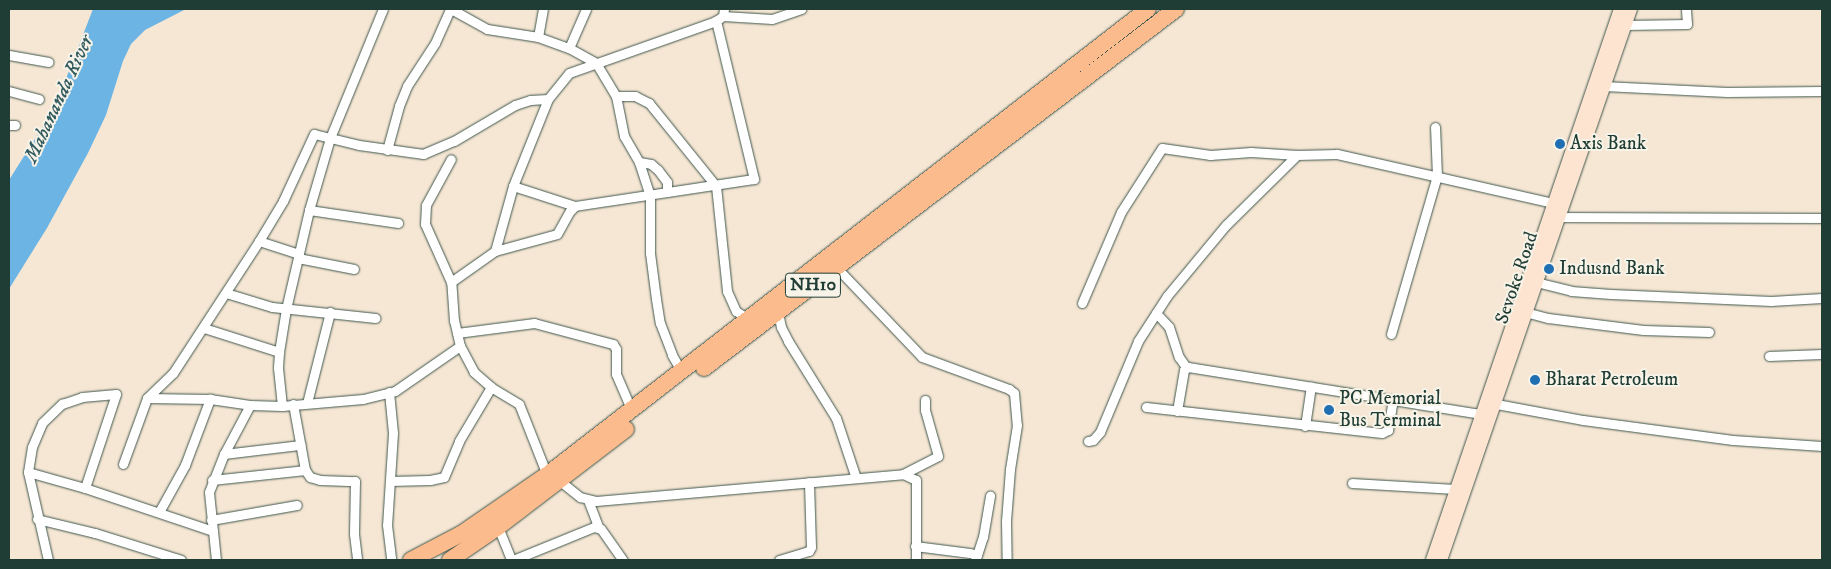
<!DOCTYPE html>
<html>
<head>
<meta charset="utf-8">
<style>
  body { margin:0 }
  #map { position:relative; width:1831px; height:569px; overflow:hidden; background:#f6e7d4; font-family:"IM FELL DW Pica",serif }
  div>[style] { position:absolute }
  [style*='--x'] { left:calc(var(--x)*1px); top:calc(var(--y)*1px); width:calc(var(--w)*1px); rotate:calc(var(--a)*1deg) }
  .water>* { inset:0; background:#6cb4e4 }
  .roads { filter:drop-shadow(0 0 1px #3f564c) drop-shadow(0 0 1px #3f564c) }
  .street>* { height:9px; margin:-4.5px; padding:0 4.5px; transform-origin:4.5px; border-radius:4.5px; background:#fff }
  .secondary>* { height:12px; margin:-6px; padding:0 6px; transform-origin:6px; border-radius:6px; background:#fde4d1 }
  .highway>* { height:16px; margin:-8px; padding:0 8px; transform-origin:8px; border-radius:8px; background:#fbbb8c }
  .dots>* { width:14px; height:14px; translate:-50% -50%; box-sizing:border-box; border:2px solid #f7f3e8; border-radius:50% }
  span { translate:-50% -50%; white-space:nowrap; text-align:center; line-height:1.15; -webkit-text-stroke:4px #f7f3e8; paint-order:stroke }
  .shield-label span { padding:1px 4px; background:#f7f3e8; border:1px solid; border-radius:4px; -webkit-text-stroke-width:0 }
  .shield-label { font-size:18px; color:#1f3d34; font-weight:700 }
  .poi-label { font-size:19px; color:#1f3d34 }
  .left { translate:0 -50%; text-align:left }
  .street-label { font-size:19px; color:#1f3d34 }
  .water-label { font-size:20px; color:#325b60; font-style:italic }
  .frame { position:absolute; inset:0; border:10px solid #1f3d34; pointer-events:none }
</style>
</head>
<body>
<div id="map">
  <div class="water">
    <i style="clip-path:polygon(93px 9px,186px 9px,145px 30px,131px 44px,123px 61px,106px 115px,88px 153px,47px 228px,9px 289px,9px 180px,55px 107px)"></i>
  </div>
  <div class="roads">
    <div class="street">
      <i style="--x:451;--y:9;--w:41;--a:29.1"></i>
      <i style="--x:487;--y:29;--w:52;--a:8.9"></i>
      <i style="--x:538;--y:37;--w:33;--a:20"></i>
      <i style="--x:569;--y:48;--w:31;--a:29"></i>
      <i style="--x:596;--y:63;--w:39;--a:59"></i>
      <i style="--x:616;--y:96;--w:41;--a:78.7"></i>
      <i style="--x:624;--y:136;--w:30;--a:60"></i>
      <i style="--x:639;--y:162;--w:35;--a:72"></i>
      <i style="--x:650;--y:195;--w:58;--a:90"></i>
      <i style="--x:650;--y:253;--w:46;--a:82.6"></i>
      <i style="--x:656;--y:299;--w:24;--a:81"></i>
      <i style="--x:660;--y:323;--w:34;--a:69"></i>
      <i style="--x:672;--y:355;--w:20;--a:60"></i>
      <i style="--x:723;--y:16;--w:49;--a:3.5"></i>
      <i style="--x:772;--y:19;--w:31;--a:-19"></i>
      <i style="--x:1625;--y:25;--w:62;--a:-0.9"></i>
      <i style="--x:1687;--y:24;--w:15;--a:-94"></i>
      <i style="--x:538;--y:37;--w:28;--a:-80"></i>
      <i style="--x:569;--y:48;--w:43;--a:-66.4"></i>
      <i style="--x:9;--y:55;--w:40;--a:10"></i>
      <i style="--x:1603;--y:86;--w:124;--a:2.8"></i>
      <i style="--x:1727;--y:92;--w:95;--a:-0.6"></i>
      <i style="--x:9;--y:91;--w:31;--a:15"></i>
      <i style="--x:616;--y:96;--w:19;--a:0"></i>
      <i style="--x:635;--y:96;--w:16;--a:27"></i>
      <i style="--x:649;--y:103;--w:107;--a:51.1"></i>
      <i style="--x:716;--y:186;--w:106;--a:84"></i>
      <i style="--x:727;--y:291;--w:22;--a:66"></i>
      <i style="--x:736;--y:311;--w:17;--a:33"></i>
      <i style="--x:9;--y:125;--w:6;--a:0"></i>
      <i style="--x:387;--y:150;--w:46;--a:-74.7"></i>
      <i style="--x:399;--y:106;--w:22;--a:-68"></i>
      <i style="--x:407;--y:86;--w:51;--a:-56.9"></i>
      <i style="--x:435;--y:43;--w:37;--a:-66"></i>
      <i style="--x:639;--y:162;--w:12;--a:9"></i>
      <i style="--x:651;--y:164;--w:9;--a:41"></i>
      <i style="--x:658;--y:170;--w:15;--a:53"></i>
      <i style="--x:667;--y:182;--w:10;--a:90"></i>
      <i style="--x:513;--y:186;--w:65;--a:17.9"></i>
      <i style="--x:309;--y:210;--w:90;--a:8.3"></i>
      <i style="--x:1558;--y:217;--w:264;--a:0.2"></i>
      <i style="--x:259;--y:241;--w:42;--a:18"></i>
      <i style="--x:495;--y:251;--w:64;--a:-15.3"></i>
      <i style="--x:557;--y:234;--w:26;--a:-61"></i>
      <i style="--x:570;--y:211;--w:7;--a:-45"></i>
      <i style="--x:575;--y:206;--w:181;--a:-8.6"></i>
      <i style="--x:754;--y:179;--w:163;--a:-103.5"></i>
      <i style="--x:298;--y:258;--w:57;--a:11.1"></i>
      <i style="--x:836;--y:267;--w:124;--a:46.3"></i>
      <i style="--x:922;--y:357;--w:93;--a:20.2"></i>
      <i style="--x:1009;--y:389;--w:6;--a:39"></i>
      <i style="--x:1014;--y:393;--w:32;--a:85"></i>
      <i style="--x:1017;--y:425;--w:45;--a:99"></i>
      <i style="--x:1010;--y:469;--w:52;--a:94.4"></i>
      <i style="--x:1006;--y:521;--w:39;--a:89"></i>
      <i style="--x:451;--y:282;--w:64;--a:-114.1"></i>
      <i style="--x:425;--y:224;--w:19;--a:-87"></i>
      <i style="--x:426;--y:205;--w:52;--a:-61.5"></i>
      <i style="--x:1536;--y:282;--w:36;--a:14"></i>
      <i style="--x:1571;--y:291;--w:40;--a:4.3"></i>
      <i style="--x:1611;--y:294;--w:160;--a:2.5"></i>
      <i style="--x:1771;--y:301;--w:51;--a:-3.4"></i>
      <i style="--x:226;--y:293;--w:48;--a:16.9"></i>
      <i style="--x:272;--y:307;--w:104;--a:6.1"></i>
      <i style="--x:1082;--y:303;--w:99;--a:-66.8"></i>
      <i style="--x:1121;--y:212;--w:76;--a:-57.4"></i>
      <i style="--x:1162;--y:148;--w:49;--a:8.3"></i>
      <i style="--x:1210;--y:155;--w:41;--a:-4.2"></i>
      <i style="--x:1251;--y:152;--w:46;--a:3.7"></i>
      <i style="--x:1297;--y:155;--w:40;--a:-1.4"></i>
      <i style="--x:1337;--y:154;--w:221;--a:12.8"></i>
      <i style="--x:778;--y:312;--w:15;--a:79"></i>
      <i style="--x:781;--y:327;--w:16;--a:63"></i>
      <i style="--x:788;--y:341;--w:91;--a:58.1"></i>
      <i style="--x:836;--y:418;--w:63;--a:71.6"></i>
      <i style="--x:1525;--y:312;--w:24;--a:15"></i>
      <i style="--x:1548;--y:318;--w:96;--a:7.2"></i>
      <i style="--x:1643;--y:330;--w:66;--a:1.7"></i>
      <i style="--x:1156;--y:313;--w:19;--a:47"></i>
      <i style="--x:1169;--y:327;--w:32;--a:72"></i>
      <i style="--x:1179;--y:357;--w:12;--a:55"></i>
      <i style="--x:204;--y:328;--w:79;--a:17.7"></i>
      <i style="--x:457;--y:333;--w:78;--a:-7.4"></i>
      <i style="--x:534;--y:323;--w:82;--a:14.9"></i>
      <i style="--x:613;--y:344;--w:6;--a:59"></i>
      <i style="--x:616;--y:349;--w:25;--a:90"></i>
      <i style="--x:616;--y:374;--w:40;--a:66.6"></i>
      <i style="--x:1391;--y:334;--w:165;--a:-73.8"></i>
      <i style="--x:1437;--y:176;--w:49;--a:-92.3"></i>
      <i style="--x:1769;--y:356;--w:53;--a:-2.2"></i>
      <i style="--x:389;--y:392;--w:41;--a:84.4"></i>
      <i style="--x:393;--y:433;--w:92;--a:93.7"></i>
      <i style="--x:387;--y:525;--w:35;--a:83"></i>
      <i style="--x:147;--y:398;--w:63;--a:0.9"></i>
      <i style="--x:210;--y:399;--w:40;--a:8.5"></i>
      <i style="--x:250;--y:405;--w:32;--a:2"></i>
      <i style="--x:282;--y:406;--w:81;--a:-4.9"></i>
      <i style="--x:363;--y:399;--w:33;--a:-14"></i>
      <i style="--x:395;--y:391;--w:79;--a:-34.7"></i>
      <i style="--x:307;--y:403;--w:94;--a:-75.8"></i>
      <i style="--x:1491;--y:403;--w:94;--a:10.5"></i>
      <i style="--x:1583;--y:420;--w:151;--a:7.6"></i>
      <i style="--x:1733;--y:440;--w:89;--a:3.9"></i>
      <i style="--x:293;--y:404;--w:67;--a:79.7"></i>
      <i style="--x:305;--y:470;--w:9;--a:54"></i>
      <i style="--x:310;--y:477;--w:10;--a:17"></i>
      <i style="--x:320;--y:480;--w:35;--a:2"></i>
      <i style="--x:355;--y:481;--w:53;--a:91.1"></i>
      <i style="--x:354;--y:534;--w:26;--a:83"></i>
      <i style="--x:282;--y:406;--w:39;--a:-96"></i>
      <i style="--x:278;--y:367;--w:15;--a:-86"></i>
      <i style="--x:279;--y:352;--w:44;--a:-80.8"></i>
      <i style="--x:286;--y:309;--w:102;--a:-76.9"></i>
      <i style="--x:309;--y:210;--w:75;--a:-73.7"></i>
      <i style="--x:330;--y:138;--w:139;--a:-67.7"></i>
      <i style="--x:1146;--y:407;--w:237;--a:6.3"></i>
      <i style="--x:1382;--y:433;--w:7;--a:-27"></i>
      <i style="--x:1388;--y:430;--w:30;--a:-81"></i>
      <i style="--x:1393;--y:400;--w:88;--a:9.1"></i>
      <i style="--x:1177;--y:411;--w:42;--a:-80.3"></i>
      <i style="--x:1184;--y:370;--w:5;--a:-37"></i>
      <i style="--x:1188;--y:367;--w:208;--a:9.1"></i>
      <i style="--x:1305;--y:426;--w:40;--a:-81.5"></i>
      <i style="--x:1088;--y:441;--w:5;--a:-11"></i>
      <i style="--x:1093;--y:440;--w:11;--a:-49"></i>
      <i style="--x:1100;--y:432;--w:99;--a:-67.3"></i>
      <i style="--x:1138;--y:341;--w:54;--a:-57.2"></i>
      <i style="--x:1167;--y:296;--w:92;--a:-50.3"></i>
      <i style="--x:1226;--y:225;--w:100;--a:-44.6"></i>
      <i style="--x:224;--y:454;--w:77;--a:-6.8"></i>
      <i style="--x:123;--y:464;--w:70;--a:-70"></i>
      <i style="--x:147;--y:398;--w:36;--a:-44"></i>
      <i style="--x:173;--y:373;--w:158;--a:-56.9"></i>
      <i style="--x:259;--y:241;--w:47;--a:-59"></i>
      <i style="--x:283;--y:201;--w:74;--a:-65.2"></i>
      <i style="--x:314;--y:134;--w:46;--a:13.7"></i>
      <i style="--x:359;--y:145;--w:65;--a:8"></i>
      <i style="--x:423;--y:154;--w:34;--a:-23"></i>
      <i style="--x:454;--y:141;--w:71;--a:-30.5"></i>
      <i style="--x:515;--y:105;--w:16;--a:-18"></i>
      <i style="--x:530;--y:100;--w:18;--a:-3"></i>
      <i style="--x:28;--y:472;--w:59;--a:15.7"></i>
      <i style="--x:85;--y:488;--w:135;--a:18.6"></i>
      <i style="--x:903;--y:474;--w:39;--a:-27"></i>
      <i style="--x:938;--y:456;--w:48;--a:-105.8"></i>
      <i style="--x:925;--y:410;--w:10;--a:-90"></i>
      <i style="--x:547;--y:475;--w:76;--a:-111.5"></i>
      <i style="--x:519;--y:404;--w:33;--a:-149"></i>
      <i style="--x:491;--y:387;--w:23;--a:-139"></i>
      <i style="--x:474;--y:372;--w:30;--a:-118"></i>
      <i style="--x:460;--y:346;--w:26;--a:-103"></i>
      <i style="--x:454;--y:321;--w:39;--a:-94"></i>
      <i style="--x:451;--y:282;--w:54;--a:-35.2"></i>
      <i style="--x:495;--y:251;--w:67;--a:-74.5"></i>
      <i style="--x:513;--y:186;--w:94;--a:-68.1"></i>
      <i style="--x:548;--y:99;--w:33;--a:-51"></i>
      <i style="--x:569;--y:73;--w:156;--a:-19.5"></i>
      <i style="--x:716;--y:21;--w:9;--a:-36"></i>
      <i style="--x:723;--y:16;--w:7;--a:-82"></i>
      <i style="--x:212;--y:480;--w:94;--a:-6.1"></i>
      <i style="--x:390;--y:481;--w:40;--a:-1.4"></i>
      <i style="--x:430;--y:480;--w:14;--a:-12"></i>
      <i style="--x:444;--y:477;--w:39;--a:-67"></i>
      <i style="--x:459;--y:441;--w:63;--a:-59.3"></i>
      <i style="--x:560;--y:481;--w:26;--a:39"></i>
      <i style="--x:580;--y:497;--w:16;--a:14"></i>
      <i style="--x:596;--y:501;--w:308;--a:-5"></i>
      <i style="--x:903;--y:474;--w:14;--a:25"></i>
      <i style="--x:916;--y:480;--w:80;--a:90"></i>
      <i style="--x:1352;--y:483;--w:103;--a:3.3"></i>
      <i style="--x:588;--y:500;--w:30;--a:69"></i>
      <i style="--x:159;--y:512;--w:54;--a:-61"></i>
      <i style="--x:185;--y:465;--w:71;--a:-69.3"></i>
      <i style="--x:37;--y:519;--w:60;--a:13.6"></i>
      <i style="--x:95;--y:533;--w:90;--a:17.4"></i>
      <i style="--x:211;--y:520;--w:87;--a:-9.9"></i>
      <i style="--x:498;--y:527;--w:35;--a:68"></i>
      <i style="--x:915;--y:546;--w:55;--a:7.3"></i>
      <i style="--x:970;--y:553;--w:7;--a:16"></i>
      <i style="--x:977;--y:555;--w:5;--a:112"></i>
      <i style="--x:977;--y:555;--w:19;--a:-72"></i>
      <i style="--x:983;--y:537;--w:42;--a:-80.3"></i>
      <i style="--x:48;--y:560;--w:90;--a:-102.8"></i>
      <i style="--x:28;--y:472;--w:25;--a:-81"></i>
      <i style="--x:32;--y:447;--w:26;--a:-67"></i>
      <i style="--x:42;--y:423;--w:28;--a:-44"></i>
      <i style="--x:62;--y:404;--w:21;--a:-19"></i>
      <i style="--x:82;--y:397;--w:34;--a:-5"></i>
      <i style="--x:116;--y:394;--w:99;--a:108.3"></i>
      <i style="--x:216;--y:560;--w:68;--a:-95.9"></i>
      <i style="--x:209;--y:492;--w:41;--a:-68.5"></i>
      <i style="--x:224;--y:454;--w:55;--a:-62"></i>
      <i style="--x:513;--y:560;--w:87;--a:-22.2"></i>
      <i style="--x:594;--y:527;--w:7;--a:16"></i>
      <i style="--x:601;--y:529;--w:38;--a:55"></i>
      <i style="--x:779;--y:560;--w:31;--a:-17"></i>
      <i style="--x:809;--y:551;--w:4;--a:-63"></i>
      <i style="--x:811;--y:547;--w:65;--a:-91.8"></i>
    </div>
    <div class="secondary">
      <i style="--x:1432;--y:560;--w:582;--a:-71.16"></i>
      <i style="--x:1441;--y:560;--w:583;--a:-70.97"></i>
    </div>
    <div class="highway">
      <i style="--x:704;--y:368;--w:593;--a:-37.26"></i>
      <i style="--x:411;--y:560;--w:56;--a:-27.5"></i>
      <i style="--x:461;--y:534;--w:104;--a:-34.5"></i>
      <i style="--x:547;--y:475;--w:760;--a:-37.79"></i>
      <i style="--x:450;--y:560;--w:58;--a:-34.5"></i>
      <i style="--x:498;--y:527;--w:161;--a:-37.4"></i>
    </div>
  </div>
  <div class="dots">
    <i style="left:1560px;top:144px;background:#1f6fb2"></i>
    <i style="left:1549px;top:269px;background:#1f6fb2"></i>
    <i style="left:1535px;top:380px;background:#1f6fb2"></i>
    <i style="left:1329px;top:410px;background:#1f6fb2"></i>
  </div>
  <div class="shield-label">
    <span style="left:813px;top:285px">NH10</span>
  </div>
  <div class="poi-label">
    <span class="left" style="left:1570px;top:144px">Axis Bank</span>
    <span class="left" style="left:1559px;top:269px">Indusnd Bank</span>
    <span class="left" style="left:1545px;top:380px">Bharat Petroleum</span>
    <span class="left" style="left:1339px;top:410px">PC Memorial<br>Bus Terminal</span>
  </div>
  <div class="street-label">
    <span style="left:1517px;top:278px;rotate:-71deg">Sevoke Road</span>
  </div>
  <div class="water-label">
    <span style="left:59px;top:99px;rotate:-65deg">Mahananda River</span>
  </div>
  <div class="frame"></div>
</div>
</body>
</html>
